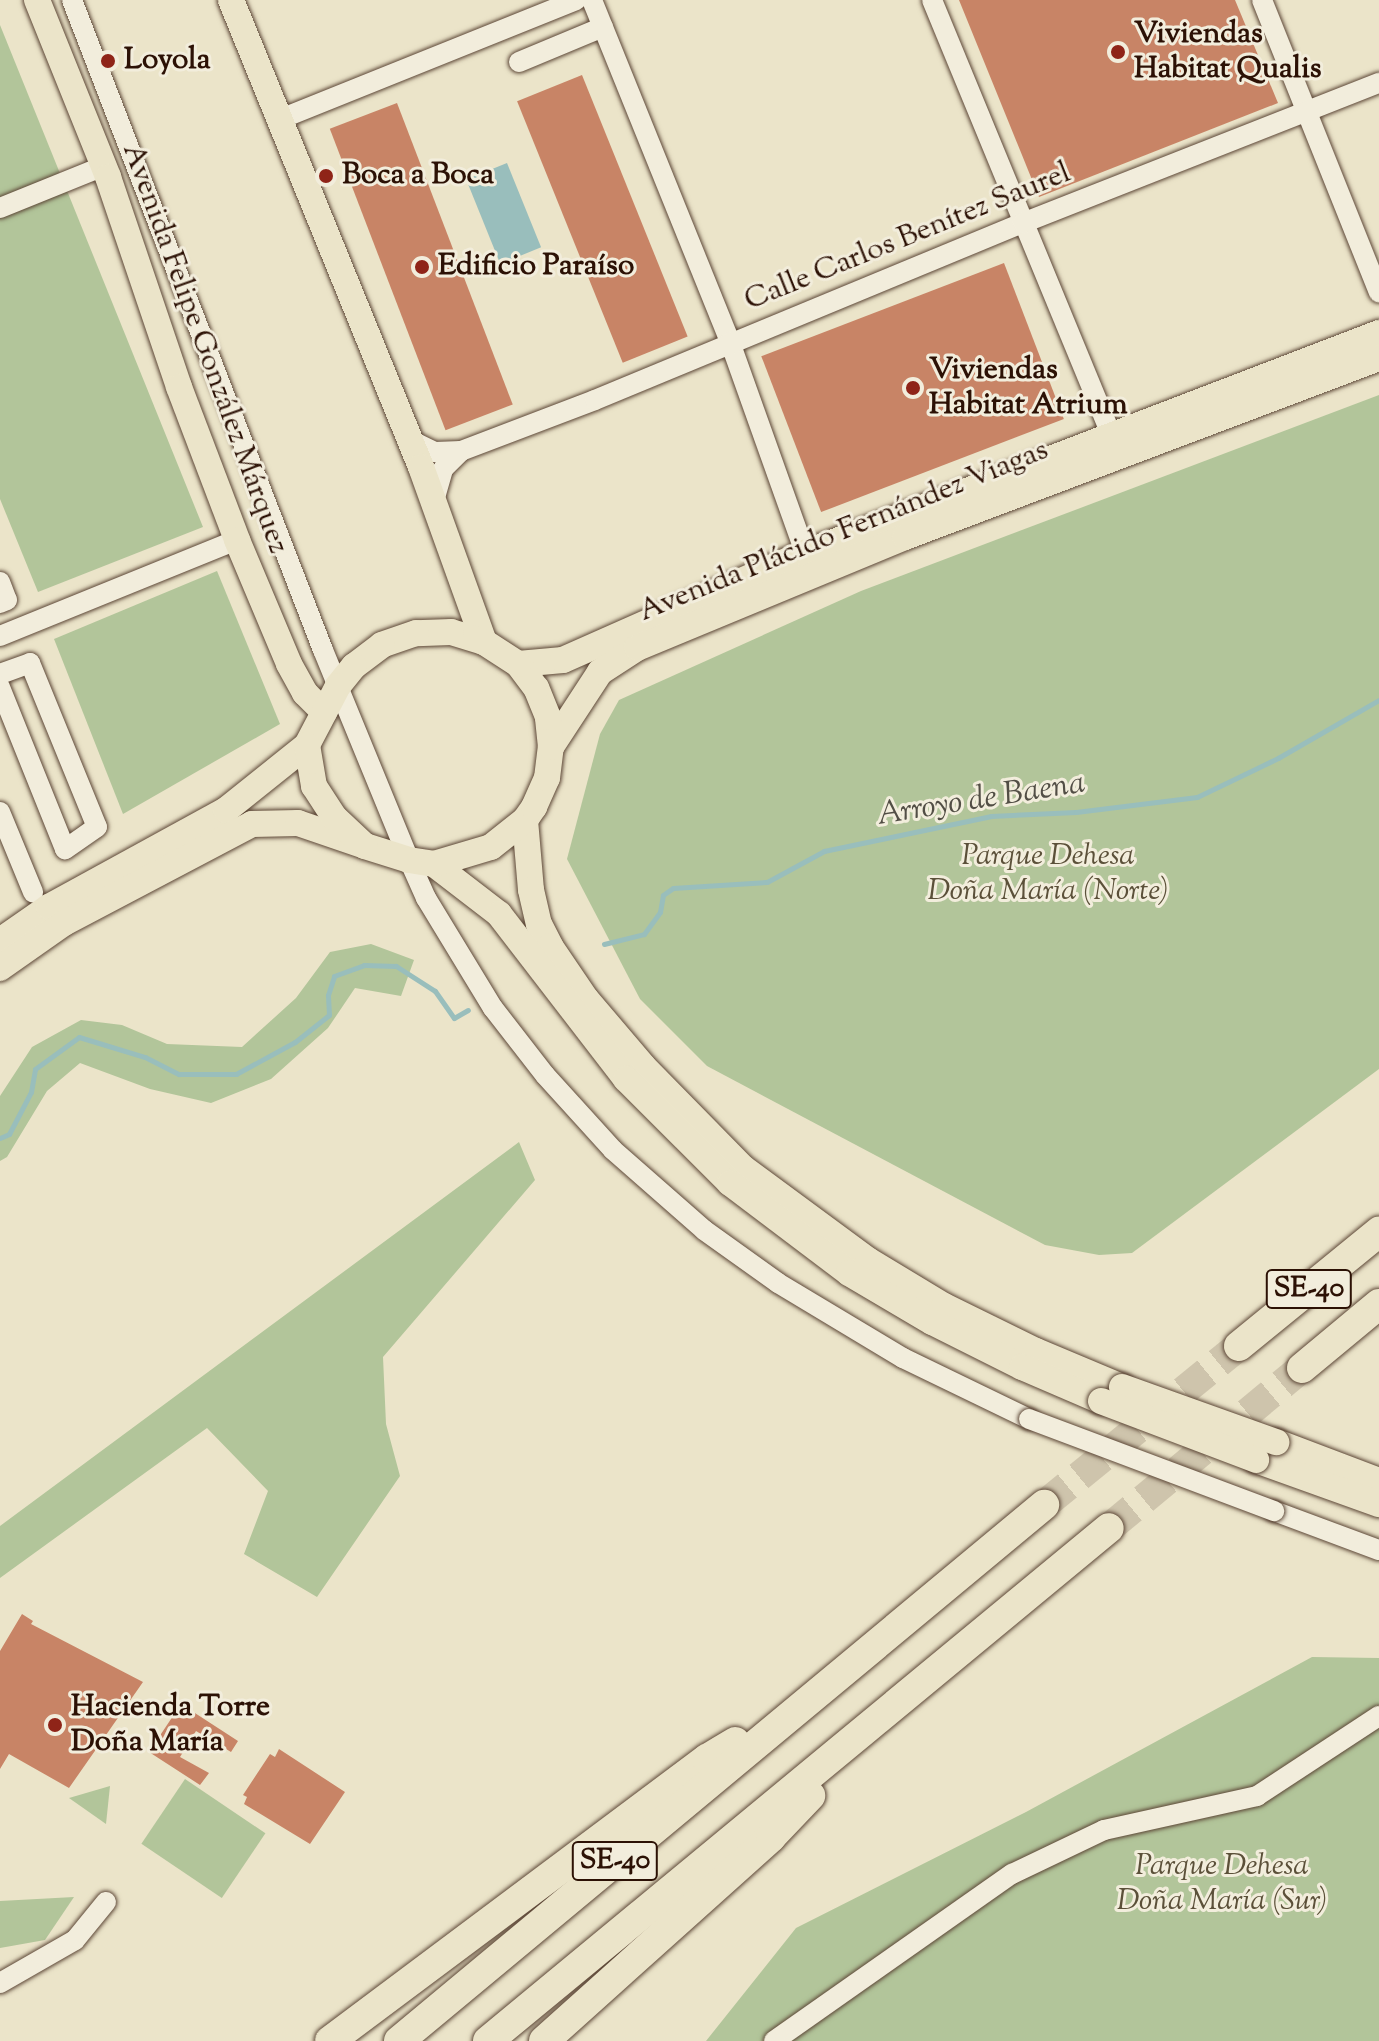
<!DOCTYPE html>
<html>
<head>
<meta charset="utf-8">
<style>
  body { margin:0 }
  #map { position:relative; width:1379px; height:2041px; overflow:hidden; background:#ebe4c9; font-family:"Sorts Mill Goudy",serif }
  div>[style] { position:absolute }
  [style*='--x'] { left:calc(var(--x)*1px); top:calc(var(--y)*1px); width:calc(var(--w)*1px); rotate:calc(var(--a)*1deg) }
  .green>* { inset:0; background:#b2c59a; transform-origin:0 0 }
  .water>* { inset:0; background:#99bebc; transform-origin:0 0 }
  .stream>* { height:5px; margin:-2.5px; padding:0 2.5px; transform-origin:2.5px; border-radius:2.5px; background:#99bebc }
  .building>* { inset:0; background:#c88466; transform-origin:0 0 }
  .highway-tunnel>* { height:30px; margin-top:-15px; transform-origin:0; background:repeating-linear-gradient(90deg,#cec4ac 0 30px,transparent 0 45px) }
  .roads { filter:drop-shadow(0 0 2px #5c4636) drop-shadow(0 0 2px #5c4636) }
  .minor>* { height:20px; margin:-10px; padding:0 10px; transform-origin:10px; border-radius:10px; background:#f2eddc }
  .major>* { height:26px; margin:-13px; padding:0 13px; transform-origin:13px; border-radius:13px; background:#ebe4c9 }
  .highway>* { height:30px; margin:-15px; padding:0 15px; transform-origin:15px; border-radius:15px; background:#ebe4c9 }
  .bridges { filter:drop-shadow(0 0 2px #5c4636) drop-shadow(0 0 2px #5c4636) }
  .minor-bridge>* { height:20px; margin:-10px; padding:0 10px; transform-origin:10px; border-radius:10px; background:#f2eddc }
  .major-bridge>* { height:26px; margin:-13px; padding:0 13px; transform-origin:13px; border-radius:13px; background:#ebe4c9 }
  .dots>* { width:22px; height:22px; translate:-50% -50%; box-sizing:border-box; border:4px solid #f2eddc; border-radius:50% }
  span { translate:-50% -50%; white-space:nowrap; text-align:center; line-height:1.15; -webkit-text-stroke:6px #f2eddc; paint-order:stroke }
  .shield-label span { padding:2px 6px; background:#f2eddc; border:2px solid; border-radius:6px; -webkit-text-stroke-width:0 }
  .shield-label { font-size:28px; color:#2c1105; font-weight:700 }
  .poi-label { font-size:30px; color:#2c1105; font-weight:700 }
  .left { translate:0 -50%; text-align:left }
  .street-label { font-size:30px; color:#2c1105 }
  .park-label { font-size:30px; color:#5b5039; font-style:italic }
  .water-label { font-size:32px; color:#524e45; font-style:italic }
</style>
</head>
<body>
<div id="map">
  <div class="green">
    <i style="clip-path:polygon(0 25px,203px 527px,38px 592px,0 499px)"></i>
    <i style="clip-path:polygon(1379px 395px,1379px 1069px,1132px 1253px,1099px 1255px,1045px 1245px,707px 1066px,640px 999px,567px 859px,600px 734px,619px 700px,861px 591px)"></i>
    <i style="clip-path:polygon(217px 571px,280px 724px,123px 814px,54px 639px)"></i>
    <i style="clip-path:polygon(371px 944px,414px 960px,401px 996px,355px 988px,328px 1028px,271px 1079px,211px 1103px,150px 1089px,80px 1063px,47px 1091px,7px 1157px,0 1161px,0 1096px,32px 1047px,81px 1020px,122px 1025px,167px 1044px,242px 1047px,296px 998px,330px 952px)"></i>
    <i style="clip-path:polygon(519px 1142px,535px 1180px,383px 1357px,386px 1424px,400px 1476px,317px 1597px,244px 1554px,268px 1491px,207px 1428px,0 1578px,0 1526px)"></i>
    <i style="clip-path:polygon(1312px 1657px,1379px 1658px,1379px 2041px,706px 2041px,796px 1928px,1026px 1812px)"></i>
    <i style="left:185px;top:1779px;width:97px;height:78px;rotate:34deg"></i>
    <i style="clip-path:polygon(110px 1786px,106px 1824px,69px 1798px)"></i>
    <i style="clip-path:polygon(74px 1897px,45px 1940px,0 1948px,0 1901px)"></i>
  </div>
  <div class="water">
    <i style="left:507px;top:163px;width:91px;height:44px;rotate:68deg"></i>
  </div>
  <div class="stream">
    <i style="--x:604;--y:944;--w:41;--a:-14"></i>
    <i style="--x:644;--y:934;--w:27;--a:-54"></i>
    <i style="--x:660;--y:912;--w:17;--a:-80"></i>
    <i style="--x:663;--y:895;--w:12;--a:-35"></i>
    <i style="--x:673;--y:888;--w:94;--a:-3.7"></i>
    <i style="--x:767;--y:882;--w:65;--a:-28.5"></i>
    <i style="--x:824;--y:851;--w:171;--a:-11.8"></i>
    <i style="--x:991;--y:816;--w:85;--a:-2.7"></i>
    <i style="--x:1076;--y:812;--w:122;--a:-7.1"></i>
    <i style="--x:1197;--y:797;--w:90;--a:-25.7"></i>
    <i style="--x:1278;--y:758;--w:116;--a:-29.9"></i>
    <i style="--x:0;--y:1138;--w:10;--a:-24"></i>
    <i style="--x:9;--y:1134;--w:47;--a:-62.4"></i>
    <i style="--x:31;--y:1092;--w:23;--a:-80"></i>
    <i style="--x:35;--y:1069;--w:54;--a:-36"></i>
    <i style="--x:79;--y:1037;--w:69;--a:16.9"></i>
    <i style="--x:145;--y:1057;--w:38;--a:27"></i>
    <i style="--x:179;--y:1074;--w:57;--a:0"></i>
    <i style="--x:236;--y:1074;--w:67;--a:-28.5"></i>
    <i style="--x:295;--y:1042;--w:43;--a:-38.5"></i>
    <i style="--x:329;--y:1015;--w:20;--a:-93"></i>
    <i style="--x:328;--y:995;--w:20;--a:-72"></i>
    <i style="--x:334;--y:976;--w:32;--a:-20"></i>
    <i style="--x:364;--y:965;--w:32;--a:2"></i>
    <i style="--x:396;--y:966;--w:46;--a:32.7"></i>
    <i style="--x:435;--y:991;--w:33;--a:55"></i>
    <i style="--x:454;--y:1018;--w:16;--a:-30"></i>
  </div>
  <div class="building">
    <i style="clip-path:polygon(959px 0,1235px 0,1278px 103px,1039px 197px)"></i>
    <i style="left:582px;top:75px;width:282px;height:70px;rotate:68deg"></i>
    <i style="left:397px;top:103px;width:323px;height:72px;rotate:69deg"></i>
    <i style="left:1004px;top:263px;width:167px;height:260px;rotate:69deg"></i>
    <i style="clip-path:polygon(22px 1614px,33px 1621px,31px 1624px,143px 1682px,69px 1788px,9px 1754px,0 1769px,0 1651px)"></i>
    <i style="clip-path:polygon(181px 1704px,238px 1741px,231px 1752px,196px 1731px,180px 1757px,209px 1773px,200px 1785px,149px 1752px)"></i>
    <i style="clip-path:polygon(279px 1749px,345px 1792px,310px 1844px,244px 1804px,247px 1797px,243px 1795px,270px 1754px,275px 1757px)"></i>
  </div>
  <div class="highway-tunnel">
    <i style="--x:1044;--y:1505;--w:252;--a:-39.2"></i>
    <i style="--x:1109;--y:1528;--w:251;--a:-39.7"></i>
  </div>
  <div class="roads">
    <div class="minor">
      <i style="--x:72;--y:0;--w:697;--a:68.89"></i>
      <i style="--x:323;--y:650;--w:227;--a:67.7"></i>
      <i style="--x:409;--y:860;--w:42;--a:65.9"></i>
      <i style="--x:426;--y:898;--w:129;--a:58.7"></i>
      <i style="--x:493;--y:1008;--w:85;--a:52.2"></i>
      <i style="--x:545;--y:1075;--w:101;--a:47.8"></i>
      <i style="--x:613;--y:1150;--w:121;--a:41.3"></i>
      <i style="--x:704;--y:1230;--w:91;--a:35.6"></i>
      <i style="--x:778;--y:1283;--w:146;--a:31"></i>
      <i style="--x:903;--y:1358;--w:140;--a:25.8"></i>
      <i style="--x:592;--y:0;--w:369;--a:68"></i>
      <i style="--x:730;--y:342;--w:224;--a:70.4"></i>
      <i style="--x:932;--y:0;--w:473;--a:67.6"></i>
      <i style="--x:1262;--y:0;--w:315;--a:68.2"></i>
      <i style="--x:519;--y:62;--w:91;--a:-22.6"></i>
      <i style="--x:278;--y:120;--w:321;--a:-21.9"></i>
      <i style="--x:0;--y:208;--w:112;--a:-22"></i>
      <i style="--x:410;--y:440;--w:28;--a:26"></i>
      <i style="--x:435;--y:452;--w:26;--a:-2"></i>
      <i style="--x:461;--y:451;--w:143;--a:-20.8"></i>
      <i style="--x:595;--y:400;--w:463;--a:-22.5"></i>
      <i style="--x:1023;--y:223;--w:383;--a:-21.5"></i>
      <i style="--x:434;--y:501;--w:33;--a:-74"></i>
      <i style="--x:443;--y:469;--w:25;--a:-45"></i>
      <i style="--x:0;--y:582;--w:19;--a:69"></i>
      <i style="--x:7;--y:600;--w:8;--a:157"></i>
      <i style="--x:0;--y:636;--w:256;--a:-22.1"></i>
      <i style="--x:0;--y:674;--w:32;--a:-20"></i>
      <i style="--x:30;--y:663;--w:177;--a:67.8"></i>
      <i style="--x:97;--y:827;--w:39;--a:145"></i>
      <i style="--x:65;--y:849;--w:175;--a:-111.9"></i>
      <i style="--x:0;--y:812;--w:87;--a:67.6"></i>
      <i style="--x:1274;--y:1511;--w:112;--a:20.4"></i>
      <i style="--x:0;--y:1983;--w:86;--a:-29.8"></i>
      <i style="--x:75;--y:1940;--w:49;--a:-50.8"></i>
      <i style="--x:774;--y:2041;--w:291;--a:-35.1"></i>
      <i style="--x:1012;--y:1874;--w:102;--a:-25.6"></i>
      <i style="--x:1104;--y:1830;--w:157;--a:-12.5"></i>
      <i style="--x:1257;--y:1796;--w:146;--a:-33.3"></i>
    </div>
    <div class="major">
      <i style="--x:37;--y:0;--w:191;--a:68.1"></i>
      <i style="--x:108;--y:177;--w:222;--a:71.3"></i>
      <i style="--x:179;--y:387;--w:164;--a:69.2"></i>
      <i style="--x:237;--y:540;--w:134;--a:67.2"></i>
      <i style="--x:289;--y:664;--w:33;--a:61"></i>
      <i style="--x:305;--y:693;--w:27;--a:45"></i>
      <i style="--x:231;--y:0;--w:504;--a:67.86"></i>
      <i style="--x:421;--y:467;--w:186;--a:70.2"></i>
      <i style="--x:518;--y:664;--w:45;--a:-5.1"></i>
      <i style="--x:563;--y:660;--w:265;--a:-23.9"></i>
      <i style="--x:805;--y:553;--w:615;--a:-20.97"></i>
      <i style="--x:551;--y:747;--w:90;--a:-56.8"></i>
      <i style="--x:600;--y:672;--w:44;--a:-33"></i>
      <i style="--x:637;--y:648;--w:290;--a:-22.5"></i>
      <i style="--x:905;--y:537;--w:507;--a:-20.69"></i>
      <i style="--x:525;--y:820;--w:70;--a:85.1"></i>
      <i style="--x:531;--y:890;--w:35;--a:77"></i>
      <i style="--x:539;--y:924;--w:25;--a:63"></i>
      <i style="--x:550;--y:946;--w:64;--a:55.8"></i>
      <i style="--x:586;--y:999;--w:88;--a:49.6"></i>
      <i style="--x:643;--y:1066;--w:143;--a:45.6"></i>
      <i style="--x:743;--y:1168;--w:155;--a:36.4"></i>
      <i style="--x:868;--y:1260;--w:89;--a:31.2"></i>
      <i style="--x:944;--y:1306;--w:102;--a:26.1"></i>
      <i style="--x:1036;--y:1351;--w:93;--a:22.7"></i>
      <i style="--x:434;--y:864;--w:82;--a:37.6"></i>
      <i style="--x:499;--y:914;--w:208;--a:52.4"></i>
      <i style="--x:626;--y:1079;--w:147;--a:45"></i>
      <i style="--x:730;--y:1183;--w:149;--a:37.1"></i>
      <i style="--x:849;--y:1273;--w:96;--a:30.6"></i>
      <i style="--x:932;--y:1322;--w:101;--a:26.6"></i>
      <i style="--x:1022;--y:1367;--w:86;--a:23.3"></i>
      <i style="--x:0;--y:941;--w:60;--a:-34.8"></i>
      <i style="--x:49;--y:907;--w:202;--a:-28.7"></i>
      <i style="--x:226;--y:810;--w:104;--a:-38.7"></i>
      <i style="--x:0;--y:968;--w:78;--a:-35.1"></i>
      <i style="--x:64;--y:923;--w:212;--a:-27.8"></i>
      <i style="--x:252;--y:824;--w:46;--a:-1.2"></i>
      <i style="--x:298;--y:823;--w:71;--a:18.9"></i>
      <i style="--x:365;--y:846;--w:46;--a:17.7"></i>
      <i style="--x:409;--y:860;--w:25;--a:9"></i>
      <i style="--x:434;--y:864;--w:59;--a:-16.6"></i>
      <i style="--x:491;--y:847;--w:43;--a:-38.5"></i>
      <i style="--x:525;--y:820;--w:16;--a:-55"></i>
      <i style="--x:534;--y:807;--w:32;--a:-66"></i>
      <i style="--x:547;--y:778;--w:31;--a:-83"></i>
      <i style="--x:551;--y:747;--w:30;--a:-96"></i>
      <i style="--x:548;--y:717;--w:31;--a:-112"></i>
      <i style="--x:536;--y:688;--w:30;--a:-127"></i>
      <i style="--x:518;--y:664;--w:40;--a:-147.1"></i>
      <i style="--x:484;--y:642;--w:34;--a:-163"></i>
      <i style="--x:451;--y:632;--w:35;--a:178"></i>
      <i style="--x:416;--y:633;--w:36;--a:161"></i>
      <i style="--x:382;--y:645;--w:35;--a:143"></i>
      <i style="--x:354;--y:666;--w:26;--a:129"></i>
      <i style="--x:338;--y:686;--w:67;--a:117.7"></i>
      <i style="--x:307;--y:745;--w:42;--a:80.3"></i>
      <i style="--x:314;--y:786;--w:37;--a:57"></i>
      <i style="--x:334;--y:817;--w:42;--a:43.1"></i>
      <i style="--x:1276;--y:1442;--w:110;--a:20.7"></i>
      <i style="--x:1256;--y:1460;--w:131;--a:19.7"></i>
    </div>
    <div class="highway">
      <i style="--x:1239;--y:1346;--w:181;--a:-39.2"></i>
      <i style="--x:1302;--y:1368;--w:100;--a:-39.7"></i>
      <i style="--x:330;--y:2041;--w:471;--a:-36.8"></i>
      <i style="--x:707;--y:1759;--w:33;--a:-31"></i>
      <i style="--x:399;--y:2041;--w:839;--a:-39.73"></i>
      <i style="--x:488;--y:2041;--w:805;--a:-39.56"></i>
      <i style="--x:544;--y:2041;--w:305;--a:-41.9"></i>
      <i style="--x:771;--y:1837;--w:57;--a:-46.4"></i>
    </div>
  </div>
  <div class="bridges">
    <div class="minor-bridge">
      <i style="--x:1029;--y:1419;--w:262;--a:20.6"></i>
    </div>
    <div class="major-bridge">
      <i style="--x:1122;--y:1387;--w:164;--a:19.7"></i>
      <i style="--x:1101;--y:1401;--w:166;--a:20.8"></i>
    </div>
  </div>
  <div class="dots">
    <i style="left:1118px;top:52px;background:#8f2418"></i>
    <i style="left:108px;top:61px;background:#8f2418"></i>
    <i style="left:326px;top:176px;background:#8f2418"></i>
    <i style="left:422px;top:267px;background:#8f2418"></i>
    <i style="left:913px;top:388px;background:#8f2418"></i>
    <i style="left:55px;top:1725px;background:#8f2418"></i>
  </div>
  <div class="shield-label">
    <span style="left:1309px;top:1289px">SE-40</span>
    <span style="left:615px;top:1861px">SE-40</span>
  </div>
  <div class="poi-label">
    <span class="left" style="left:1134px;top:52px">Viviendas<br>Habitat Qualis</span>
    <span class="left" style="left:124px;top:61px">Loyola</span>
    <span class="left" style="left:342px;top:176px">Boca a Boca</span>
    <span class="left" style="left:438px;top:267px">Edificio Paraíso</span>
    <span class="left" style="left:929px;top:388px">Viviendas<br>Habitat Atrium</span>
    <span class="left" style="left:71px;top:1725px">Hacienda Torre<br>Doña María</span>
  </div>
  <div class="street-label">
    <span style="left:908px;top:238px;rotate:-22deg">Calle Carlos Benítez Saurel</span>
    <span style="left:204px;top:349px;rotate:70deg">Avenida Felipe González Márquez</span>
    <span style="left:844px;top:532px;rotate:-22deg">Avenida Plácido Fernández Viagas</span>
  </div>
  <div class="park-label">
    <span style="left:1048px;top:874px">Parque Dehesa<br>Doña María (Norte)</span>
    <span style="left:1222px;top:1884px">Parque Dehesa<br>Doña María (Sur)</span>
  </div>
  <div class="water-label">
    <span style="left:981px;top:800px;rotate:-9deg">Arroyo de Baena</span>
  </div>
</div>
</body>
</html>
